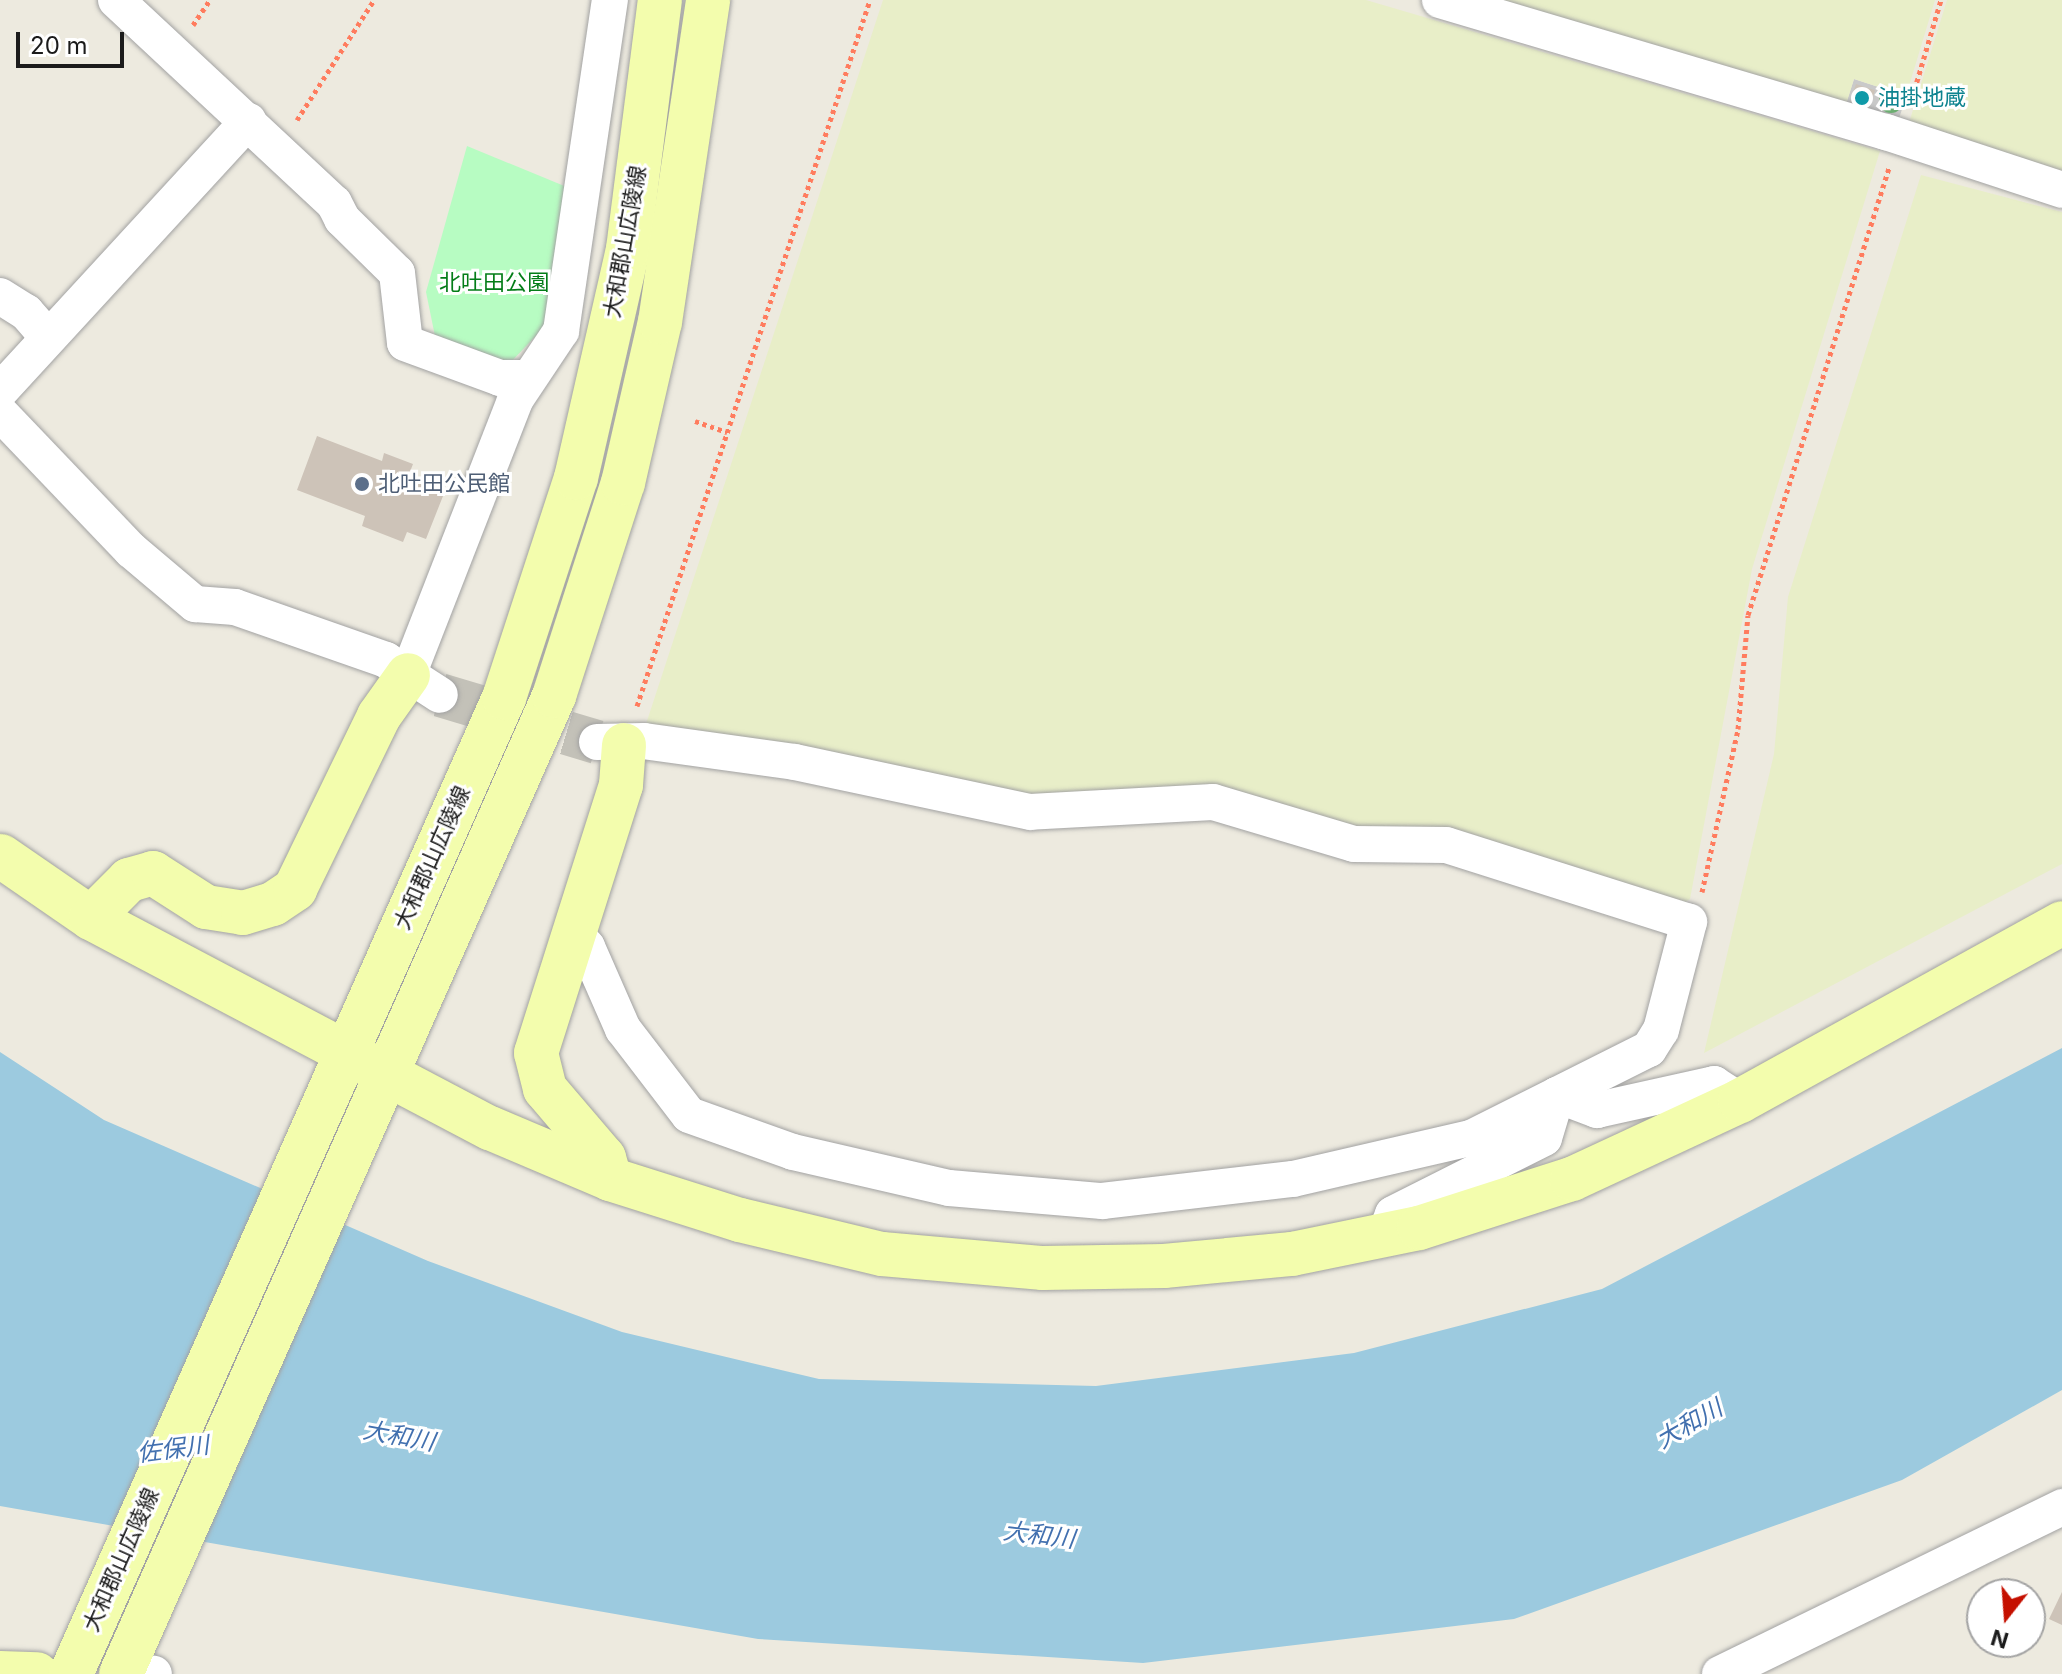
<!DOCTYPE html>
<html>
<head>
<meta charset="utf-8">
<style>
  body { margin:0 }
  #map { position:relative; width:2062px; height:1674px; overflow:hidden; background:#edeadf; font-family:Inter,"Noto Sans JP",sans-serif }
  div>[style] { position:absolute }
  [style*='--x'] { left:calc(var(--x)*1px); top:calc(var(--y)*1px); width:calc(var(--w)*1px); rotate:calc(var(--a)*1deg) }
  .religious>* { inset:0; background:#c9c9c9; transform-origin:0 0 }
  .farmland>* { inset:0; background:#e8eec8 }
  .park>* { inset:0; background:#b7fcc2 }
  .water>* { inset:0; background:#9ccadf }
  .building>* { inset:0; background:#cdc3b8; transform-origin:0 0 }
  .secondary-tunnel>* { height:44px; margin-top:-22px; transform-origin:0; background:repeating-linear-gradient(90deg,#c3c1b8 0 44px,transparent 0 66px) }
  .path>* { height:5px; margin-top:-2.5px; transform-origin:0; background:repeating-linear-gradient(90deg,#ff7c5e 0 4px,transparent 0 8px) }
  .roads { filter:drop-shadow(0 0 2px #a2a2a2) drop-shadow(0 0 2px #a2a2a2) }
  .street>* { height:36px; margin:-18px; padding:0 18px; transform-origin:18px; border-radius:18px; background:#fff }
  .secondary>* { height:44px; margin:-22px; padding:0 22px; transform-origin:22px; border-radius:22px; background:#f3fdad }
  .trees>* { width:24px; height:24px; margin:-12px; border-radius:50%; background:#6dae72 }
  .dots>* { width:22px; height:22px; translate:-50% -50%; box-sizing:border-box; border:4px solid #fff; border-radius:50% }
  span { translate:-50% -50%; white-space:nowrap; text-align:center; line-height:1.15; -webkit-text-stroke:6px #fff; paint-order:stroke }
  .culture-label { font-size:22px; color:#0d838f }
  .left { translate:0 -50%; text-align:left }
  .street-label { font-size:22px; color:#1b1b1b }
  .park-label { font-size:22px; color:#047d18 }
  .service-label { font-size:22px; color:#4e5e75 }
  .water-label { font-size:24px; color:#4270af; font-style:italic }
  .north { position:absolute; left:1966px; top:1578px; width:80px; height:80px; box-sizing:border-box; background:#fff; border:2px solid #a4a4a4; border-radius:50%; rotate:197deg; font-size:22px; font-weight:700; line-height:32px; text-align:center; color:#1b1b1b }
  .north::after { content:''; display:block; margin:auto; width:28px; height:36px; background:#c51000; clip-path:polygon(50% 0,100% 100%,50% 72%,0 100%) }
  .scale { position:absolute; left:16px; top:32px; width:108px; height:36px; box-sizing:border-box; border:4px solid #1b1b1b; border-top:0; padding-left:10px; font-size:24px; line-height:28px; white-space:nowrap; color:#1b1b1b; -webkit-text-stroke:6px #fff; paint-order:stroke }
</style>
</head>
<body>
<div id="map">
  <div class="religious">
    <i style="left:1854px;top:79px;width:55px;height:30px;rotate:18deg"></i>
  </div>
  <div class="farmland">
    <i style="clip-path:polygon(883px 0,1366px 0,1880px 151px,1752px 569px,1690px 899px,1684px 903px,1362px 833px,1048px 802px,646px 724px)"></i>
    <i style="clip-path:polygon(1472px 0,1935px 0,1906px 96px,1854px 79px,1845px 108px)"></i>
    <i style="clip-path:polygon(1947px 0,2062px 0,2062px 183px,1908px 126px)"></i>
    <i style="clip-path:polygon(1921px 175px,2062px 212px,2062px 864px,1704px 1053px,1774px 754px,1788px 597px)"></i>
  </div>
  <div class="park">
    <i style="clip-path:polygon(467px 146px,574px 190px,552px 319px,506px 367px,436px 341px,426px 292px)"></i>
  </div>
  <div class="water">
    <i style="clip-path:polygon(2062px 1048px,2062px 1390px,1902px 1480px,1514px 1619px,1143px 1663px,758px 1639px,0 1506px,0 1052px,104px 1120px,428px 1261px,622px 1332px,819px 1379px,1096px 1386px,1354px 1353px,1602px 1289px)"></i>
  </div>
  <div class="building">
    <i style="left:1856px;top:84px;width:20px;height:22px;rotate:18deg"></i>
    <i style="clip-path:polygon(317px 436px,382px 461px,384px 453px,413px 464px,408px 477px,445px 491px,426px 539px,407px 532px,403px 542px,362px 526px,365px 516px,297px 490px)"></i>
    <i style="clip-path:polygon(2062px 1592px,2062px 1625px,2049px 1619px)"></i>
  </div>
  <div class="secondary-tunnel">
    <i style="--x:440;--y:695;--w:164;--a:16.7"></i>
  </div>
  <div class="path">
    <i style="--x:193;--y:25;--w:30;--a:-56"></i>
    <i style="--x:1910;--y:105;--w:109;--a:-73.6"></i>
    <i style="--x:297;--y:120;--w:143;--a:-57.3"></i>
    <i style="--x:695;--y:421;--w:34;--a:19"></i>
    <i style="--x:637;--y:706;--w:743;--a:-71.74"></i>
    <i style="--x:1702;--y:892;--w:167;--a:-77.5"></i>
    <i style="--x:1738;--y:729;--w:114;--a:-85"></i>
    <i style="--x:1748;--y:615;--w:469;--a:-72.5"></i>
  </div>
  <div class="roads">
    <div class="street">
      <i style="--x:116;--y:0;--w:298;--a:43"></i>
      <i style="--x:334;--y:203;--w:18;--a:63"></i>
      <i style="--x:342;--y:219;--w:77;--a:44.5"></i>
      <i style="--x:397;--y:273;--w:70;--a:83.5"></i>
      <i style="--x:405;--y:343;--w:101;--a:20.2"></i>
      <i style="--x:500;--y:378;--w:28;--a:0"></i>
      <i style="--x:1440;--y:0;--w:465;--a:16.5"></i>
      <i style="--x:1886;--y:132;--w:185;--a:18.2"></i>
      <i style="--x:0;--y:296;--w:31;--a:32"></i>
      <i style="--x:26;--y:312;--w:33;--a:49"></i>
      <i style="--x:0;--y:391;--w:367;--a:-47.4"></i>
      <i style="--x:0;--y:413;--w:190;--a:46.3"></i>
      <i style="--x:131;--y:550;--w:84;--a:40.2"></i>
      <i style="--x:195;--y:604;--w:40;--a:4.3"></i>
      <i style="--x:235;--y:607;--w:160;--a:19.3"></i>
      <i style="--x:386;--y:660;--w:64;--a:32.9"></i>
      <i style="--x:408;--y:675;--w:295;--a:-68.7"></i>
      <i style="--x:515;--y:400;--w:83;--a:-56.3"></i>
      <i style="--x:561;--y:331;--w:335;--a:-81.6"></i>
      <i style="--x:574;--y:932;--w:20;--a:49"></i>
      <i style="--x:587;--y:947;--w:90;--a:66.3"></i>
      <i style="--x:623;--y:1029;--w:108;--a:52.5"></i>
      <i style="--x:689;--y:1115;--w:110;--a:19.6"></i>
      <i style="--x:793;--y:1152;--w:160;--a:13"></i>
      <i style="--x:949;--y:1188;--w:154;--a:4.9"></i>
      <i style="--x:1102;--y:1201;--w:192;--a:-6.6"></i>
      <i style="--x:1293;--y:1179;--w:183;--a:-13"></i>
      <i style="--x:1471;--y:1138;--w:199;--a:-26.6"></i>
      <i style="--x:1649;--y:1049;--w:22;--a:-58"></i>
      <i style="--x:1661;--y:1030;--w:112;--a:-75.5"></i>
      <i style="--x:1689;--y:922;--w:255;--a:-162.4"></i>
      <i style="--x:1446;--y:845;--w:92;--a:-179.4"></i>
      <i style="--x:1354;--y:844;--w:147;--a:-163.4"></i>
      <i style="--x:1213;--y:802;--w:183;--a:176.9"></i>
      <i style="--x:1030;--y:812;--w:240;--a:-168"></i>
      <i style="--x:795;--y:762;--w:152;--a:-172.1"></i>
      <i style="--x:644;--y:741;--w:47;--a:178.8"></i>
      <i style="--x:1385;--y:1235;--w:22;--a:-69"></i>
      <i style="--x:1393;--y:1214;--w:169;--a:-26.7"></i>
      <i style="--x:1544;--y:1138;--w:45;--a:-73.2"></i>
      <i style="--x:1557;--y:1095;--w:43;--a:20.6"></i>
      <i style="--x:1597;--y:1110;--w:120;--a:-12.5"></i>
      <i style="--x:1714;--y:1084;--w:31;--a:33"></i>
      <i style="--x:122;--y:1671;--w:32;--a:5"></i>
      <i style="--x:1720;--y:1674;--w:381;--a:-26"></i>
    </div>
    <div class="secondary">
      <i style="--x:1;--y:856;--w:109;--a:34.6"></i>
      <i style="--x:91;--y:918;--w:451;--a:27.8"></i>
      <i style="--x:490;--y:1128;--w:130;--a:23"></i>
      <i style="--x:610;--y:1179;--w:136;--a:17.5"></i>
      <i style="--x:740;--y:1220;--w:146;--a:13.5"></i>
      <i style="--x:882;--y:1254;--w:162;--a:5"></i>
      <i style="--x:1043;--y:1268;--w:121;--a:-0.9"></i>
      <i style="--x:1164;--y:1266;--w:129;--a:-5.4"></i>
      <i style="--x:1292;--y:1254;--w:130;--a:-11.6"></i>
      <i style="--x:1419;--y:1228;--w:161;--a:-17.8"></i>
      <i style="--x:1572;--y:1179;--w:185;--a:-24.9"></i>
      <i style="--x:1740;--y:1101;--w:368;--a:-28.9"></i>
      <i style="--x:91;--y:918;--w:54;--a:-45"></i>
      <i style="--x:129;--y:880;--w:25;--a:-16"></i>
      <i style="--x:153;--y:873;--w:63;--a:32.7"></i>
      <i style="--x:206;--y:907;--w:37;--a:9"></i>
      <i style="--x:243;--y:913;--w:31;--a:-17"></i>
      <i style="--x:273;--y:904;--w:27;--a:-34"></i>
      <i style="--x:295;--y:889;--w:192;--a:-64.1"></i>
      <i style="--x:379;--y:716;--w:50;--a:-54.7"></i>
      <i style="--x:610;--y:1179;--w:22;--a:-106"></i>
      <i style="--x:604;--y:1158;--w:91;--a:-130.5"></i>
      <i style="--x:545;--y:1089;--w:37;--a:-104"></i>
      <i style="--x:536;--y:1053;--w:281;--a:-72.4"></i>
      <i style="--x:621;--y:785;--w:40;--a:-85.7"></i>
      <i style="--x:0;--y:1673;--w:37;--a:2"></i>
      <i style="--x:71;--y:1674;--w:1068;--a:-66.08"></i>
      <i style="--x:504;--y:698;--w:231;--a:-71.9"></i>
      <i style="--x:576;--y:478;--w:235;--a:-77.2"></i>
      <i style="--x:628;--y:249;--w:251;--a:-82.7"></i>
      <i style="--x:121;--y:1674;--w:1070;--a:-66.12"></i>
      <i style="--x:554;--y:696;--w:224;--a:-72.1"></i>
      <i style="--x:623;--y:483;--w:165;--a:-77.1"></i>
      <i style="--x:660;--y:322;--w:326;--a:-81.5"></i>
    </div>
  </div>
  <div class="trees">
    <i style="left:1891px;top:101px"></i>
  </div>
  <div class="dots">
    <i style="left:1862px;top:98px;background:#0f9aa8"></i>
    <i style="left:362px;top:484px;background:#5c6f8a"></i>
  </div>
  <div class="culture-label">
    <span class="left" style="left:1878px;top:98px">油掛地蔵</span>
  </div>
  <div class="street-label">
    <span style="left:625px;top:242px;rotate:-80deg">大和郡山広陵線</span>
    <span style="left:432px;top:858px;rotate:-66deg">大和郡山広陵線</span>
    <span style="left:121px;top:1560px;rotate:-66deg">大和郡山広陵線</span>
  </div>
  <div class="park-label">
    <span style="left:494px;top:283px">北吐田公園</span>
  </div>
  <div class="service-label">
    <span class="left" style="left:378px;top:484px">北吐田公民館</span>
  </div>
  <div class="water-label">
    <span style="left:1689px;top:1424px;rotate:-30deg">大和川</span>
    <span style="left:399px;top:1436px;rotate:10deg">大和川</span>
    <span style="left:173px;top:1449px;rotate:-7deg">佐保川</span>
    <span style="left:1039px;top:1535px;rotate:7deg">大和川</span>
  </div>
  <div class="north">N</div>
  <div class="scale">20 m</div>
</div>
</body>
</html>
